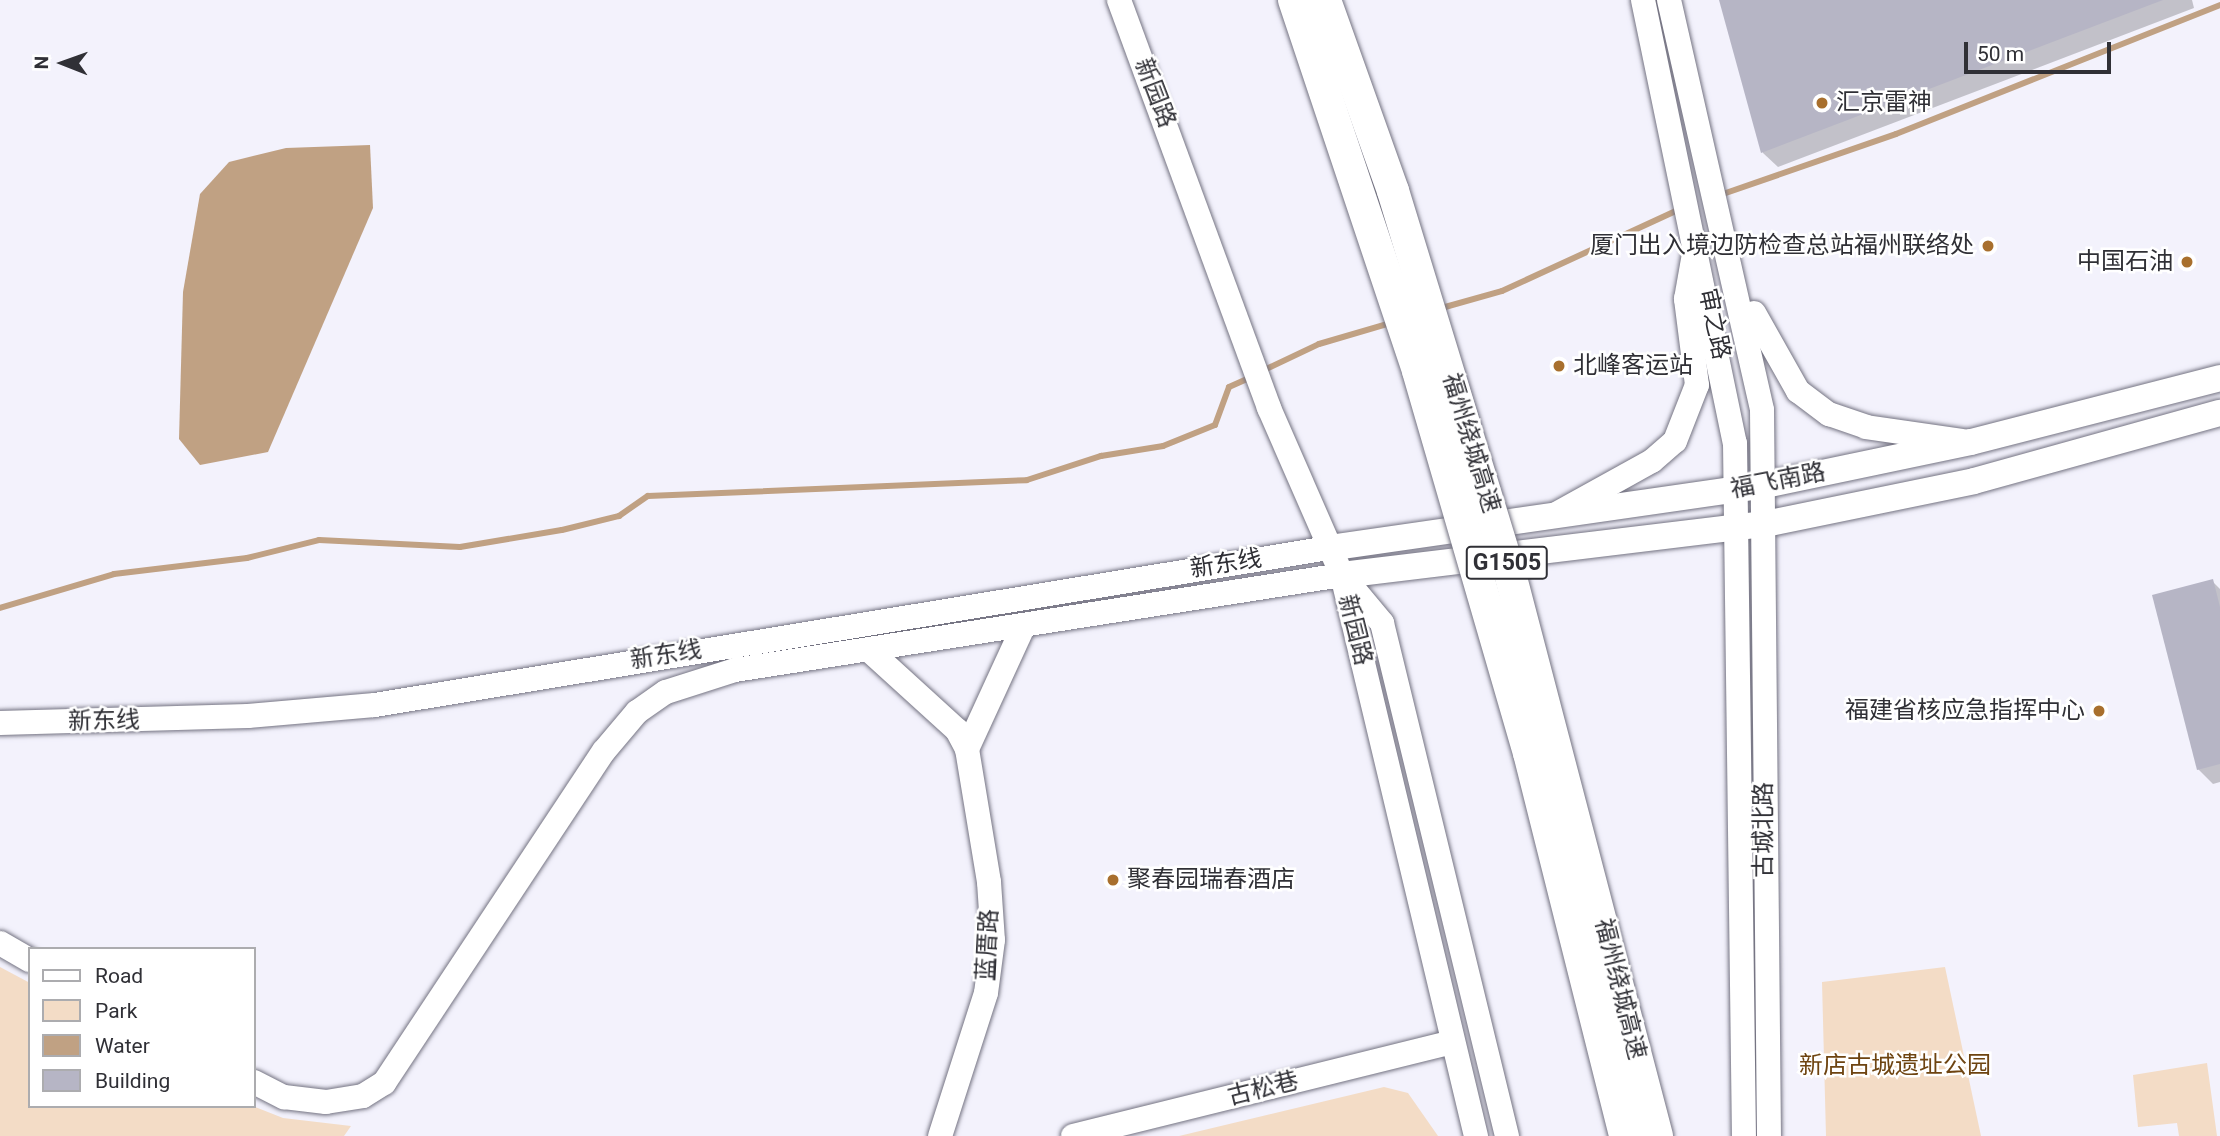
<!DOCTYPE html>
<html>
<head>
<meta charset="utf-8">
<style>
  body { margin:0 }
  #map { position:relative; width:2220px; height:1136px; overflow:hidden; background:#f3f2fc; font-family:Roboto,"Noto Sans SC",sans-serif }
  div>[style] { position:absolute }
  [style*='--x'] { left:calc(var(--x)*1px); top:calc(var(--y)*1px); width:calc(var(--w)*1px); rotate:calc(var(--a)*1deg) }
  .green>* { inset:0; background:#f3dcc6 }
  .water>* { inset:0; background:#c0a183 }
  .shadow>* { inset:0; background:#0003 }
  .stream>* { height:6px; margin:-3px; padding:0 3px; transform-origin:3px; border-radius:3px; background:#c0a183 }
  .building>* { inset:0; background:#b6b5c5 }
  .roads { filter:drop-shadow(0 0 2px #747382) drop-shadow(0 0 2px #747382) }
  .secondary>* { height:24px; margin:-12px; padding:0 12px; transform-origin:12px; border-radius:12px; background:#fff }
  .primary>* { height:26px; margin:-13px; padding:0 13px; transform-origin:13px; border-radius:13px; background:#fff }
  .bridges { filter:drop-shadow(0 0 2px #747382) drop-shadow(0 0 2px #747382) }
  .highway-bridge>* { height:32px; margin:-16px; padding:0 16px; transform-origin:16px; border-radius:16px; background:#fff }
  .dots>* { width:19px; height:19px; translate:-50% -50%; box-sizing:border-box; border:4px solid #fff; border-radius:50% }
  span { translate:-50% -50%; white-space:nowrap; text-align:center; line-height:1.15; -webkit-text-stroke:5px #fff; paint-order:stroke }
  .shield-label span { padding:2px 5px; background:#fff; border:2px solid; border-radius:5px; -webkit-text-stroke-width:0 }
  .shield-label { font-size:23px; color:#303036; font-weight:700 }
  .street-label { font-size:24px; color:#303036 }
  .poi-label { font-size:24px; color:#303036 }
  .left { translate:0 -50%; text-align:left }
  .right { translate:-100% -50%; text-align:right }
  .park-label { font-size:24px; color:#6e4411 }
  .legend { position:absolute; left:28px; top:947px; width:228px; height:161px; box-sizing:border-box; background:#fff; border:2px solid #acacaf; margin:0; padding:9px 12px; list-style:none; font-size:21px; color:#303036 }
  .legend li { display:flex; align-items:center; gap:14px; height:35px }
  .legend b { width:35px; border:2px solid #acacaf }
  .north { position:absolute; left:28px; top:28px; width:70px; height:70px; -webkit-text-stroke:5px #fff; paint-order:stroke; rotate:271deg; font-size:19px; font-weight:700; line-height:28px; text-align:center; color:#303036 }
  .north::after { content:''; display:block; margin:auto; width:24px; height:32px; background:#303036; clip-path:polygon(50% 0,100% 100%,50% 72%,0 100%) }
  .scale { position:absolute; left:1964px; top:42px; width:147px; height:32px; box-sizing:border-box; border:4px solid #303036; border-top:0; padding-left:9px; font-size:21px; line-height:24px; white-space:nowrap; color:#303036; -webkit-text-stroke:5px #fff; paint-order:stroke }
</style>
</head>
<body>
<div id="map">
  <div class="green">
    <i style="clip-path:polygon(0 967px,30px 983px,30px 1106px,253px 1106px,283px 1118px,351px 1126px,344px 1136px,0 1136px)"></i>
    <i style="clip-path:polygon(1945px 967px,1981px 1136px,1826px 1136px,1822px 982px)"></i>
    <i style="clip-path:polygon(2207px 1063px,2217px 1136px,2179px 1136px,2177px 1123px,2138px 1127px,2133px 1075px)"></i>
    <i style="clip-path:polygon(1384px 1087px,1408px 1093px,1438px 1136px,1179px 1136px)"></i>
  </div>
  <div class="water">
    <i style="clip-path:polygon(370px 145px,373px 208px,268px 452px,200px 465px,179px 439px,183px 292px,200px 194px,229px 162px,286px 148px)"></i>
  </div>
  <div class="shadow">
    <i style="clip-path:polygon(1721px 0,2192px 0,2194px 8px,1778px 167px,1763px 153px)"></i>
    <i style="clip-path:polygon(2212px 581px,2220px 589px,2220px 782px,2213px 784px,2198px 769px)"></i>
  </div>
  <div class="stream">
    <i style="--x:1720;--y:195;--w:186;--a:-19.1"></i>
    <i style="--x:1896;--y:134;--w:349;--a:-21.7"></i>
    <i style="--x:1438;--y:309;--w:66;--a:-15.7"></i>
    <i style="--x:1502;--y:291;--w:196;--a:-24.7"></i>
    <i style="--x:1260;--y:372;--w:65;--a:-25.4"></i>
    <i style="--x:1319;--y:344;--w:75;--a:-16.3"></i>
    <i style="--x:0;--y:608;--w:119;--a:-16.6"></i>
    <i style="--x:114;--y:574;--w:134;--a:-6.9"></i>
    <i style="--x:247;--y:558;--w:74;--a:-14"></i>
    <i style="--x:319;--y:540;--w:141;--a:2.8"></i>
    <i style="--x:460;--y:547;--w:103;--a:-9.5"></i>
    <i style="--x:562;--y:530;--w:59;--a:-13.8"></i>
    <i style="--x:619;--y:516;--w:35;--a:-35"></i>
    <i style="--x:648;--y:496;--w:379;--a:-2.4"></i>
    <i style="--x:1027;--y:480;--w:78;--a:-18"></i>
    <i style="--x:1101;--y:456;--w:63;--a:-9.2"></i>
    <i style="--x:1163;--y:446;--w:56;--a:-22"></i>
    <i style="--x:1215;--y:425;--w:40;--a:-69.8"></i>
    <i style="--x:1229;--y:387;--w:24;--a:-24"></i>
  </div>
  <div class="building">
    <i style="clip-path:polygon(1719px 0,2163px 0,1761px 153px)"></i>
    <i style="clip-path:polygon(2213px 579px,2220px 607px,2220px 764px,2197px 770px,2152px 595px)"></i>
  </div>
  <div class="roads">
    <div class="secondary">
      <i style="--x:1119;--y:0;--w:435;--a:69.8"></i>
      <i style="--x:1269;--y:408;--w:182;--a:66.4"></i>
      <i style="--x:1342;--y:575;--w:577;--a:76.57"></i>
      <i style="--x:1643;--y:0;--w:452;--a:78.3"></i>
      <i style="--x:1735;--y:443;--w:693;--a:89.26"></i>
      <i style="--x:1669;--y:0;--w:420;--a:77.2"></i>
      <i style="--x:1762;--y:410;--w:726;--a:89.45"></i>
      <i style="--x:1754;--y:313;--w:90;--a:60.6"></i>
      <i style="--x:1798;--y:391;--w:39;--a:37"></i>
      <i style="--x:1829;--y:414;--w:39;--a:19"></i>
      <i style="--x:1866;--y:427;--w:97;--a:8.3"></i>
      <i style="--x:1558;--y:513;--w:107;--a:-29"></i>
      <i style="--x:1652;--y:461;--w:30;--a:-41"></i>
      <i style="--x:1675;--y:441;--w:60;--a:-68.6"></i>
      <i style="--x:1697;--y:385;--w:87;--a:-97.3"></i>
      <i style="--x:1686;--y:299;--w:46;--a:-79.9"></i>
      <i style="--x:1347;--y:581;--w:55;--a:50.2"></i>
      <i style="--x:1382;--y:623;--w:528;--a:76.31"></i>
      <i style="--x:869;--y:650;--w:119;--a:42.3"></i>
      <i style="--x:957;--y:730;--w:21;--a:62"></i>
      <i style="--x:967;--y:749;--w:135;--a:80.6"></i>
      <i style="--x:989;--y:882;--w:58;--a:86.1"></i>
      <i style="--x:993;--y:940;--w:53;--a:97.5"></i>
      <i style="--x:986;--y:993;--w:150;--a:107.8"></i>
      <i style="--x:0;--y:723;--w:248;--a:-1.6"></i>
      <i style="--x:248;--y:716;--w:127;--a:-5"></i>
      <i style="--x:375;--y:705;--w:967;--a:-9.35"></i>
      <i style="--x:967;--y:749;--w:136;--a:-65.3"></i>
      <i style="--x:0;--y:943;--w:34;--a:30"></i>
      <i style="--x:254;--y:1082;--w:34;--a:27"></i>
      <i style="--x:284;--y:1097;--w:42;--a:6.8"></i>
      <i style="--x:326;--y:1102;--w:37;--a:-9"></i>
      <i style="--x:363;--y:1096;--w:25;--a:-32"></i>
      <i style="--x:384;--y:1083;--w:398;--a:-56.5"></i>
      <i style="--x:604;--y:751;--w:51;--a:-49.8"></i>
      <i style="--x:637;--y:712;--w:35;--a:-35"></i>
      <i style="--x:666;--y:692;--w:72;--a:-17.7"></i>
      <i style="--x:735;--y:670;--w:614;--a:-8.9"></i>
      <i style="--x:1073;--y:1136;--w:391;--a:-13.9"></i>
    </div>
    <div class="primary">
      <i style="--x:1329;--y:548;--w:441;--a:-8.2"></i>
      <i style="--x:1765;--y:485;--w:210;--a:-11.8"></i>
      <i style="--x:1971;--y:442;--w:257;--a:-14.4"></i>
      <i style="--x:1342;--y:575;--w:426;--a:-6.9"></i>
      <i style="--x:1765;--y:524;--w:213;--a:-11.6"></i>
      <i style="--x:1974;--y:481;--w:255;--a:-15.5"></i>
    </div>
  </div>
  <div class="bridges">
    <div class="highway-bridge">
      <i style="--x:1294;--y:0;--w:391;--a:71.5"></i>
      <i style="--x:1418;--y:371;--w:398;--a:73.8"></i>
      <i style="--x:1529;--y:753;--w:395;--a:75.9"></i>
      <i style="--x:1325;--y:0;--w:203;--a:70.4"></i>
      <i style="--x:1393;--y:191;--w:392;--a:73"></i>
      <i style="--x:1508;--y:566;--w:589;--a:75.35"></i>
    </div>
  </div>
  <div class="dots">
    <i style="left:1822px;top:103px;background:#a86f2d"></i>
    <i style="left:1988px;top:246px;background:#a86f2d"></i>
    <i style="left:2187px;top:262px;background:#a86f2d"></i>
    <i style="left:1559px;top:366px;background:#a86f2d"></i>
    <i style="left:2099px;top:711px;background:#a86f2d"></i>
    <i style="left:1113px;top:880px;background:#a86f2d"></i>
  </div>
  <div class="shield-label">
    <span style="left:1507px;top:563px">G1505</span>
  </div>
  <div class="street-label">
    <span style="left:1155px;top:93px;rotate:69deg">新园路</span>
    <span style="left:1714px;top:324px;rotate:78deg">审之路</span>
    <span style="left:1471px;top:443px;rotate:73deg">福州绕城高速</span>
    <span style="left:1778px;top:481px;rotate:-11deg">福飞南路</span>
    <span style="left:1226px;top:564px;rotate:-9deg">新东线</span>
    <span style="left:1355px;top:630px;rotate:76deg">新园路</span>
    <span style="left:666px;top:655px;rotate:-9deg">新东线</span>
    <span style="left:104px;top:721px;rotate:-1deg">新东线</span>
    <span style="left:1764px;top:830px;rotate:-90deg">古城北路</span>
    <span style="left:988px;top:945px;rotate:-87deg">蓝厝路</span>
    <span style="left:1620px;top:989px;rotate:76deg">福州绕城高速</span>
    <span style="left:1263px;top:1089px;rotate:-14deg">古松巷</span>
  </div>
  <div class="poi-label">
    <span class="left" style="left:1836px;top:103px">汇京雷神</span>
    <span class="right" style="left:1974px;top:246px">厦门出入境边防检查总站福州联络处</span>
    <span class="right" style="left:2173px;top:262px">中国石油</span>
    <span class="left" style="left:1573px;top:366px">北峰客运站</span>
    <span class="right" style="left:2085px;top:711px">福建省核应急指挥中心</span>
    <span class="left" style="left:1127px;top:880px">聚春园瑞春酒店</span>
  </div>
  <div class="park-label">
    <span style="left:1895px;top:1066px">新店古城遗址公园</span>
  </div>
  <ul class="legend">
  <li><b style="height:9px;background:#fff"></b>Road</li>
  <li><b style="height:19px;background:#f3dcc6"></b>Park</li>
  <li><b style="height:19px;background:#c0a183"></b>Water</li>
  <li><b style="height:19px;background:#b6b5c5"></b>Building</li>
  </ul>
  <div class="north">N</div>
  <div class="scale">50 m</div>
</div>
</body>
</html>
